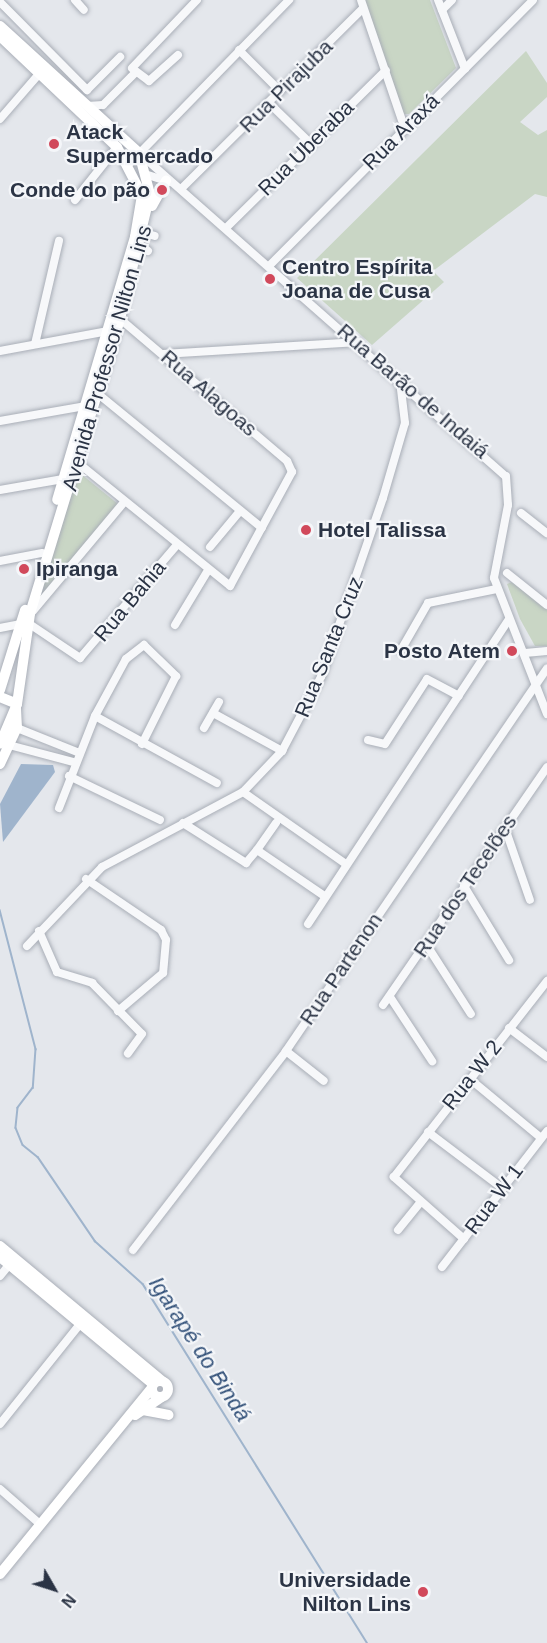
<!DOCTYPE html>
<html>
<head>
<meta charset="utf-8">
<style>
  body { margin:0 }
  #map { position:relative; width:547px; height:1643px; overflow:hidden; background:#e4e7ec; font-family:Arial,sans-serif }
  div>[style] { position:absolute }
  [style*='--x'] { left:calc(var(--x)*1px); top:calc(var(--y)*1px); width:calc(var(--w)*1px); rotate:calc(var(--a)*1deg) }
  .green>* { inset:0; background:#c9d6c5 }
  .water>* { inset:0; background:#9fb4cc }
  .stream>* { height:1.5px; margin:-0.75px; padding:0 0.75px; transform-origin:0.75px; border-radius:0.75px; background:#9fb4cc }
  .roads { filter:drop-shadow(0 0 2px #a9aeb7) drop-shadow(0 0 2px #a9aeb7) }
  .minor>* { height:8px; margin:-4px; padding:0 4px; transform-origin:4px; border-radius:4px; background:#f7f8fa }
  .secondary>* { height:10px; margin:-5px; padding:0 5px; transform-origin:5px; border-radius:5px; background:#fff }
  .secondary>.ring { margin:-5px; padding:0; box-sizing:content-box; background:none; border:10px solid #fff; border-radius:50% }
  .dots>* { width:16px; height:16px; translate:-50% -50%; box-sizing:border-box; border:3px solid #f4f6f9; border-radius:50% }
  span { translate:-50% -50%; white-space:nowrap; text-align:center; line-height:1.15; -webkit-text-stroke:4.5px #f4f6f9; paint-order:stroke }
  .street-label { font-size:21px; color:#2b3445 }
  .poi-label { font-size:21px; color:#2b3445; font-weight:700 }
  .left { translate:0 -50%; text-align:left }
  .right { translate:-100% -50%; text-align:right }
  .water-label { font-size:22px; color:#34527a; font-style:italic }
  .north { position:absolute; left:24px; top:1559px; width:60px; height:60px; -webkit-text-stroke:4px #f4f6f9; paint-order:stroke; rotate:129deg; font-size:16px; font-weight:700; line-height:24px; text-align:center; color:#2b3445 }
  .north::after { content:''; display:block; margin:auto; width:21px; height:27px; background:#2b3445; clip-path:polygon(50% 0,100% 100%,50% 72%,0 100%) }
</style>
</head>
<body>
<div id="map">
  <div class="green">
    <i style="clip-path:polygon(360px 0,430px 0,456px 68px,409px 114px,403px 114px)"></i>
    <i style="clip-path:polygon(526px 51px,547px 83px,547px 97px,520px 122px,538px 135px,547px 130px,547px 197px,535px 194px,433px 271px,444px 282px,372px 345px,297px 278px)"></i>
    <i style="clip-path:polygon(75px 469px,118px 504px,32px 611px)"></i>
    <i style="clip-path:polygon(512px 582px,547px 610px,547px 646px,535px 646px,520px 619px,507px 584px)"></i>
  </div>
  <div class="water">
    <i style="clip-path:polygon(21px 764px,53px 765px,55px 772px,3px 842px,0 804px)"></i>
  </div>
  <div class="stream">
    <i style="--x:0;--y:910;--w:144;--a:75.5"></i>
    <i style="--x:36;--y:1049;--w:39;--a:94"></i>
    <i style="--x:33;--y:1088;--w:25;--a:127"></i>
    <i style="--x:18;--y:1108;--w:20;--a:96"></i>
    <i style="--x:16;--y:1128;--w:18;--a:68"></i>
    <i style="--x:23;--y:1145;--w:19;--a:39"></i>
    <i style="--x:38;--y:1157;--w:102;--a:55.8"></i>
    <i style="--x:95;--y:1241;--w:64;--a:41.9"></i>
    <i style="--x:143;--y:1284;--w:423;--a:58"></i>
  </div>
  <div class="roads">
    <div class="minor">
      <i style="--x:75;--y:0;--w:13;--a:48"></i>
      <i style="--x:361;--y:0;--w:136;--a:71.2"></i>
      <i style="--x:438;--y:0;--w:74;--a:68.6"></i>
      <i style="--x:0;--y:2;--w:124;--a:45.3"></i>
      <i style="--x:87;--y:90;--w:47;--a:-45"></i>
      <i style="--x:442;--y:10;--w:14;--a:-45"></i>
      <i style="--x:239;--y:50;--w:58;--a:45"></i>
      <i style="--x:178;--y:55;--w:39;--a:138"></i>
      <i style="--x:149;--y:81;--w:21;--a:-143"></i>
      <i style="--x:132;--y:68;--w:94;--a:-46.3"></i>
      <i style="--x:269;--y:103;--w:59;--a:44.3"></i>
      <i style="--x:87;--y:106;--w:16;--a:-4"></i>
      <i style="--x:103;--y:105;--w:45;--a:-45"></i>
      <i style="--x:0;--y:119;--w:60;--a:-49.1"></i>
      <i style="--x:139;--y:153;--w:489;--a:41.4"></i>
      <i style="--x:506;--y:476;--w:29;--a:86"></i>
      <i style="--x:508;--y:505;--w:74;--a:100.9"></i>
      <i style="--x:494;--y:578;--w:146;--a:68.7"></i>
      <i style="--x:130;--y:163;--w:228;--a:-45.7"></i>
      <i style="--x:148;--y:175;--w:23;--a:18"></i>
      <i style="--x:182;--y:188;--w:255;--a:-44.8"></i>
      <i style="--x:75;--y:200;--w:68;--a:-51.6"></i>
      <i style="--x:227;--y:227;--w:223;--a:-44.6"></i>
      <i style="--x:144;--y:233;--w:11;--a:15"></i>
      <i style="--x:140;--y:245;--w:10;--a:37"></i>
      <i style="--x:270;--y:265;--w:373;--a:-45.2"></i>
      <i style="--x:35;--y:344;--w:106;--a:-76.9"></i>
      <i style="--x:0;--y:351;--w:110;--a:-10.5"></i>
      <i style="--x:163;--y:354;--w:196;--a:-3.5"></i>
      <i style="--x:97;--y:393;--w:213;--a:39.3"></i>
      <i style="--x:0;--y:421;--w:86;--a:-10"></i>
      <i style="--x:77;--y:462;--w:197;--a:39"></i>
      <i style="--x:230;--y:586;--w:130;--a:-61.5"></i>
      <i style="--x:292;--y:472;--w:12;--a:-114"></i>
      <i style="--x:287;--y:461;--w:219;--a:-139.6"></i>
      <i style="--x:0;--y:490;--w:64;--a:-9.9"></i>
      <i style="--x:521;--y:513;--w:33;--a:38"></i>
      <i style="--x:210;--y:547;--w:47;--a:-50.2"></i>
      <i style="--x:0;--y:561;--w:43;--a:-10.8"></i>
      <i style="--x:507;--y:573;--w:51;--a:38.7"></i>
      <i style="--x:33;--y:611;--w:142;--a:-50.1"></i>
      <i style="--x:28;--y:623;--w:63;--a:33.9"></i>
      <i style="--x:80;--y:658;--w:148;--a:-49.4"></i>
      <i style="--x:175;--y:625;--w:62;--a:-58.9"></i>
      <i style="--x:0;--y:628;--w:20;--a:-11"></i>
      <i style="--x:401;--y:650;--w:54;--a:-60.1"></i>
      <i style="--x:428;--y:603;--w:70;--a:-11.5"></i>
      <i style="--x:525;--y:653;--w:22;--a:-5"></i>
      <i style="--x:213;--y:713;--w:79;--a:28.8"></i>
      <i style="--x:95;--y:716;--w:139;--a:28.8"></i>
      <i style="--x:17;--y:728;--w:65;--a:21.8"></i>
      <i style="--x:204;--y:728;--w:30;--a:-60"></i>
      <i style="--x:368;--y:740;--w:17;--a:13"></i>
      <i style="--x:385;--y:744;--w:77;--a:-57.1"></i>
      <i style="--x:427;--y:679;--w:36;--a:28"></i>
      <i style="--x:9;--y:745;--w:66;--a:14.9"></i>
      <i style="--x:69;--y:776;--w:101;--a:25.8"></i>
      <i style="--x:243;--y:792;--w:126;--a:35"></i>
      <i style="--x:59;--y:808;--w:99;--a:-68.6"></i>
      <i style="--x:95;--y:716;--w:65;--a:-61.5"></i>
      <i style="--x:126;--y:659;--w:23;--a:-38"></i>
      <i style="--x:144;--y:645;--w:45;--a:44.1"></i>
      <i style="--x:176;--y:676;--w:76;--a:116.6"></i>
      <i style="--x:183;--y:823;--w:75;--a:32.4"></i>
      <i style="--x:246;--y:863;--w:17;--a:-50"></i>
      <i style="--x:257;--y:850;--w:80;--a:34.3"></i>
      <i style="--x:505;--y:828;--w:76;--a:70.9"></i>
      <i style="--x:257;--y:850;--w:33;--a:-55"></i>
      <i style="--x:86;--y:879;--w:91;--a:34.2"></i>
      <i style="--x:161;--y:930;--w:11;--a:63"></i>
      <i style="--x:166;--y:940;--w:33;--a:95"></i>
      <i style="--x:163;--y:973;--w:59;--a:139.8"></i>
      <i style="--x:464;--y:886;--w:87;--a:58.7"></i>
      <i style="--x:308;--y:924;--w:365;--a:-56.6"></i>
      <i style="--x:39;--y:931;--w:45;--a:66.3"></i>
      <i style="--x:57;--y:972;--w:37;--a:17"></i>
      <i style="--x:92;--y:983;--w:71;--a:45.6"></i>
      <i style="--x:142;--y:1034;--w:24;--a:126"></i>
      <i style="--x:426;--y:944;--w:83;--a:57.3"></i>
      <i style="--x:27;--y:946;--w:109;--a:-46.5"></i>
      <i style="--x:102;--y:867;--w:160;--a:-28"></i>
      <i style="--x:243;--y:792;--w:57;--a:-46.4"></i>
      <i style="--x:282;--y:751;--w:84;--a:-62.2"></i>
      <i style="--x:321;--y:677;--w:189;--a:-70.9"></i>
      <i style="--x:383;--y:498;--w:78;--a:-73.7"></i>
      <i style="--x:405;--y:423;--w:42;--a:-96.8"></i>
      <i style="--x:390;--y:997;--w:77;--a:56.7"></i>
      <i style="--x:383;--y:1005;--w:289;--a:-55.4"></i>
      <i style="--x:509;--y:1028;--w:48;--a:37.3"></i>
      <i style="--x:286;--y:1051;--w:48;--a:38.3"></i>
      <i style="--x:470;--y:1079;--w:92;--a:39.7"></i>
      <i style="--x:428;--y:1132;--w:93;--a:37.1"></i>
      <i style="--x:398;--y:1230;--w:36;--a:-51"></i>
      <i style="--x:464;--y:1239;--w:94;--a:-138.5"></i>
      <i style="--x:394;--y:1177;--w:249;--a:-52"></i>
      <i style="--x:133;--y:1250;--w:251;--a:-52.4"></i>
      <i style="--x:286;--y:1051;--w:463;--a:-55.7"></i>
      <i style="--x:442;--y:1267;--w:172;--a:-52.3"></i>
      <i style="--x:0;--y:1276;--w:14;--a:-51"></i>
      <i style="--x:0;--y:1424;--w:129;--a:-51.3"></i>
      <i style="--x:0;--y:1489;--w:53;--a:41.2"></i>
    </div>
    <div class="secondary">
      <i style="--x:0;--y:26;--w:188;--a:42.4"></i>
      <i style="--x:139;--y:153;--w:42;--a:75"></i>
      <i style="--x:150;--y:194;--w:129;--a:103.5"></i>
      <i style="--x:120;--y:319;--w:308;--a:107"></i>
      <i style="--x:30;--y:614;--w:91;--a:98.2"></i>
      <i style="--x:17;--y:704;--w:43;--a:113"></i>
      <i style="--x:0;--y:36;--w:161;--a:43.5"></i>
      <i style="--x:117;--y:147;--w:54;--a:62.5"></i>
      <i style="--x:142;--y:195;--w:43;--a:99.5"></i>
      <i style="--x:135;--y:237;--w:274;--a:106.5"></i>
      <i style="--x:152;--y:206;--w:29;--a:-61"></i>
      <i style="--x:0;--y:690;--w:84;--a:-72.6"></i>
      <i style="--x:0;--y:697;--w:18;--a:22"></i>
      <i style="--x:0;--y:764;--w:40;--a:-65"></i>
      <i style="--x:17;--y:728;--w:21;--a:-93"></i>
      <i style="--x:0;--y:1246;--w:211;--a:39.8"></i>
      <i style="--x:0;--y:1257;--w:199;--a:39.7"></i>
      <i class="ring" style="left:152px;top:1381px;width:6px;height:6px"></i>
      <i style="--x:143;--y:1410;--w:26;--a:11"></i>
      <i style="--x:135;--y:1415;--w:32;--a:-34"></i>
      <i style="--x:0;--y:1574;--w:239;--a:-50.8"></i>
    </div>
  </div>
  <div class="dots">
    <i style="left:54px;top:144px;background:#d1495b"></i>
    <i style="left:162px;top:190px;background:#d1495b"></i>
    <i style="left:270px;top:279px;background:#d1495b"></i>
    <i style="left:306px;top:530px;background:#d1495b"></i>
    <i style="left:24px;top:569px;background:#d1495b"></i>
    <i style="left:512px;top:651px;background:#d1495b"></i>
    <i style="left:423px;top:1592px;background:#d1495b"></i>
  </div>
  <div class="street-label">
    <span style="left:286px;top:86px;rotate:-45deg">Rua Pirajuba</span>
    <span style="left:401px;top:132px;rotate:-45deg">Rua Araxá</span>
    <span style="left:306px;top:148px;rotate:-45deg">Rua Uberaba</span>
    <span style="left:107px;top:358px;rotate:-74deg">Avenida Professor Nilton Lins</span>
    <span style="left:413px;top:391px;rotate:41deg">Rua Barão de Indaiá</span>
    <span style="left:209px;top:393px;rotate:41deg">Rua Alagoas</span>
    <span style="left:130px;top:601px;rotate:-50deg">Rua Bahia</span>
    <span style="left:329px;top:647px;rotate:-68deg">Rua Santa Cruz</span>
    <span style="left:465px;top:886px;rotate:-56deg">Rua dos Tecelões</span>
    <span style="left:341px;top:969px;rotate:-56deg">Rua Partenon</span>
    <span style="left:472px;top:1075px;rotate:-52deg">Rua W 2</span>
    <span style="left:494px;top:1199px;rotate:-53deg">Rua W 1</span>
  </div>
  <div class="poi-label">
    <span class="left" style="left:66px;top:144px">Atack<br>Supermercado</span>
    <span class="right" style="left:150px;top:190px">Conde do pão</span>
    <span class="left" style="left:282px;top:279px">Centro Espírita<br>Joana de Cusa</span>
    <span class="left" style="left:318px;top:530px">Hotel Talissa</span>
    <span class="left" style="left:36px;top:569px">Ipiranga</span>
    <span class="right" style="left:500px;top:651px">Posto Atem</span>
    <span class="right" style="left:411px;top:1592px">Universidade<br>Nilton Lins</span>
  </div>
  <div class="water-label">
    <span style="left:200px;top:1349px;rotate:57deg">Igarapé do Bindá</span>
  </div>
  <div class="north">N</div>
</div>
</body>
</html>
